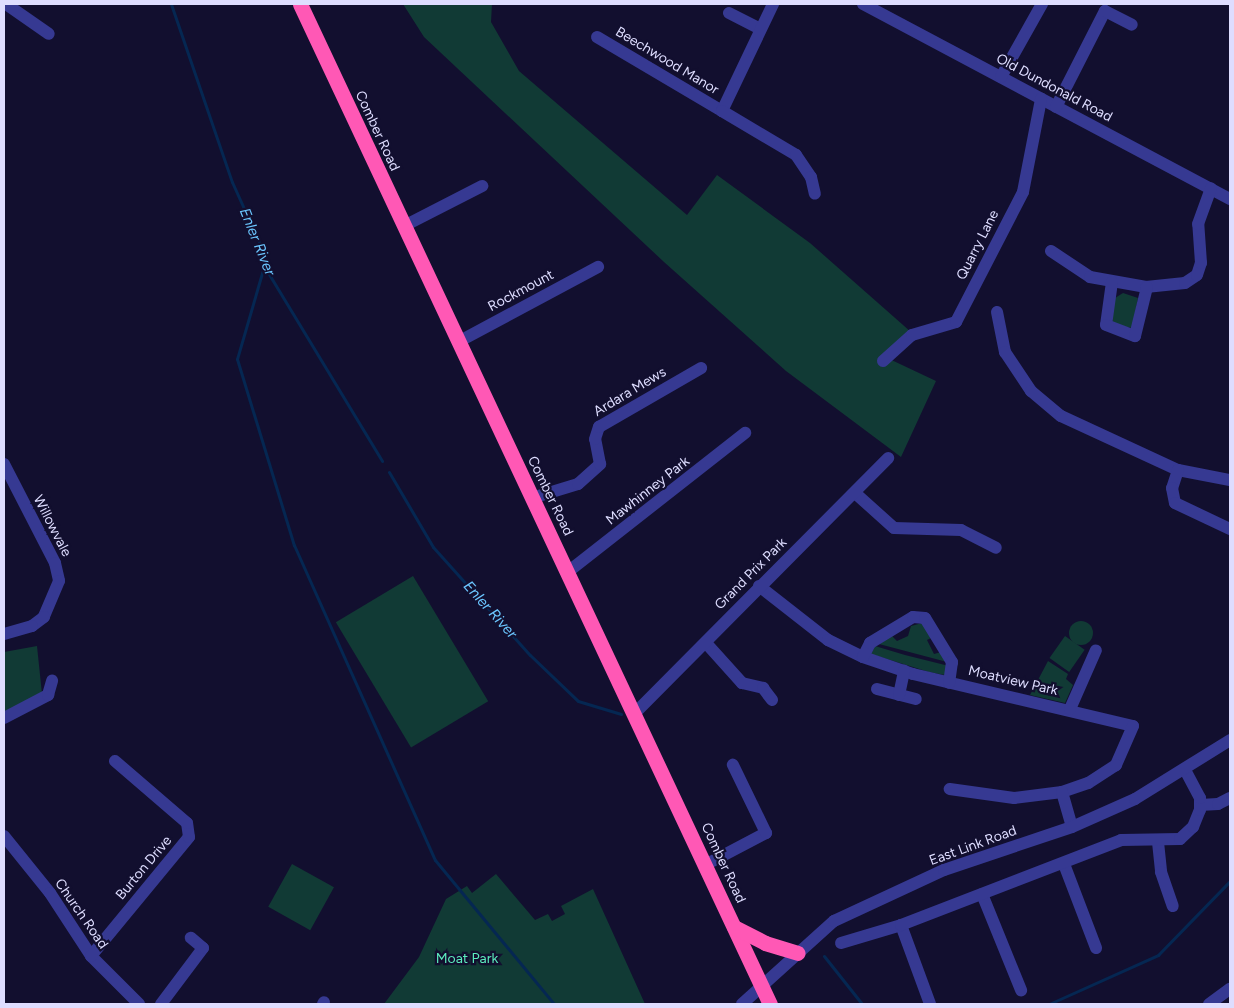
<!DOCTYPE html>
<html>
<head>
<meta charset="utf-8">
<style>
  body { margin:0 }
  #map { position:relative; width:1234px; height:1008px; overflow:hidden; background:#120f2f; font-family:Figtree,sans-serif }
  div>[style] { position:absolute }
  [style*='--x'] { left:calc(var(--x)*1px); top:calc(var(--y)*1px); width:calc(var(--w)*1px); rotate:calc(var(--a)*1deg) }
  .green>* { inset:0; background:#113a35; transform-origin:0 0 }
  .round { border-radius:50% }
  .stream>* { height:3px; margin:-1.5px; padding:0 1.5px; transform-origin:1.5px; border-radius:1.5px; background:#052752 }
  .minor>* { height:12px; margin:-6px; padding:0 6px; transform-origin:6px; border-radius:6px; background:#363992 }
  .highway>* { height:15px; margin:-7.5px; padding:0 7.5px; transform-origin:7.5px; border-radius:7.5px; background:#ff58b5 }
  span { translate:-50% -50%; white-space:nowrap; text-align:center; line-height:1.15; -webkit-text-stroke:4.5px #120f2f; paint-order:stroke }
  .street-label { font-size:14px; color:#deddff }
  .park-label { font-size:14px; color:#5cecbd }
  .water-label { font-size:15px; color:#6bc6ff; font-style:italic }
  .frame { position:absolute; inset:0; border:5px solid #deddff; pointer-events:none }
</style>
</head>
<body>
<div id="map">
  <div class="green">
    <i style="clip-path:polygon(403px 4px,492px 4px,491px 22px,519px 71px,687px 215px,717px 175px,810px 243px,911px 332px,883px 356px,936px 381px,901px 457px,786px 371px,664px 262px,424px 37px)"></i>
    <i style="clip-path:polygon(1123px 293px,1138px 298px,1132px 328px,1114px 325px,1111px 316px,1115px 298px)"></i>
    <i style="left:413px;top:576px;width:146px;height:90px;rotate:59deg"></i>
    <i class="round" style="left:1069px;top:621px;width:24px;height:24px"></i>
    <i style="clip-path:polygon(922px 623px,933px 637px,927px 640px,934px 654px,941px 652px,947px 662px,879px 644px,892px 636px,897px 641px,908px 636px,911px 626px)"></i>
    <i style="left:1065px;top:636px;width:24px;height:27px;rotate:35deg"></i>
    <i style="clip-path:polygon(37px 646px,42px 694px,4px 713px,4px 652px)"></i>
    <i style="clip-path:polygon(875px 646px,905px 655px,949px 666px,945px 675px,929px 672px,871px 654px)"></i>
    <i style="clip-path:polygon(1048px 661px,1068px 674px,1066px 679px,1073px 685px,1065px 703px,1030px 695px)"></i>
    <i style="left:292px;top:864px;width:48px;height:49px;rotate:29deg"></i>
    <i style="clip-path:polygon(496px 874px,535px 920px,548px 914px,552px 921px,565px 914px,561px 906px,593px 889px,645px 1004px,384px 1004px,419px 957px,446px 899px,467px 886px,472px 893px)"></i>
  </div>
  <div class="stream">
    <i style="--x:171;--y:4;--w:188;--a:71.1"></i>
    <i style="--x:232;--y:182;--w:80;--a:65.7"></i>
    <i style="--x:265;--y:255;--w:11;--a:95"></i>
    <i style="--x:264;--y:266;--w:228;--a:58.8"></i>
    <i style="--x:264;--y:266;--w:97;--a:106.2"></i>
    <i style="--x:237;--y:359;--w:195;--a:73"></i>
    <i style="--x:294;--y:545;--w:345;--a:65.9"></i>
    <i style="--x:435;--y:860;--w:187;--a:50.4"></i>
    <i style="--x:389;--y:472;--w:87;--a:59.6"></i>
    <i style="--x:433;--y:547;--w:145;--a:48.1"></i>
    <i style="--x:530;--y:655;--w:66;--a:43.8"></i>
    <i style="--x:578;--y:701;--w:45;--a:16.8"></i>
    <i style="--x:824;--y:956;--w:61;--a:51.6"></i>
    <i style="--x:1049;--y:1004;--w:120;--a:-24.2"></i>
    <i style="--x:1158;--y:955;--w:103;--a:-45.8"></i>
  </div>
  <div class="minor">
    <i style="--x:6;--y:4;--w:52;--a:34.9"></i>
    <i style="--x:863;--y:4;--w:416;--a:28"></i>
    <i style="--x:729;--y:13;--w:35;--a:27"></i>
    <i style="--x:597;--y:37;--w:145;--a:30.6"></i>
    <i style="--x:722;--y:111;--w:119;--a:-64.5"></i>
    <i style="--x:1001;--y:77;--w:84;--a:-60.7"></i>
    <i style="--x:1056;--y:107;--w:108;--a:-63"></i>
    <i style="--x:1105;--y:11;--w:30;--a:27"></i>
    <i style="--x:722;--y:111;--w:86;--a:30.7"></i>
    <i style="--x:796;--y:155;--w:27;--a:56"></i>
    <i style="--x:811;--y:177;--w:17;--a:77"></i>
    <i style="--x:404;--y:226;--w:88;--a:-27.1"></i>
    <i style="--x:1051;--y:251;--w:47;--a:33.7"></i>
    <i style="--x:1090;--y:277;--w:57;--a:10.1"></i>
    <i style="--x:1146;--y:287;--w:39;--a:-6"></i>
    <i style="--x:1185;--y:283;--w:14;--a:-34"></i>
    <i style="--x:1197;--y:275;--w:13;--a:-72"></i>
    <i style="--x:1201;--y:263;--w:39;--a:-94"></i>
    <i style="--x:1198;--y:224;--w:38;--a:-70"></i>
    <i style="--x:1112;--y:282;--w:43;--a:97.9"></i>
    <i style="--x:1106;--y:325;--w:31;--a:21"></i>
    <i style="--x:1135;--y:336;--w:50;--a:-76.2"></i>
    <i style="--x:997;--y:312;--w:41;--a:78.7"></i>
    <i style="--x:1005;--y:352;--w:47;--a:56.3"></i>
    <i style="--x:1031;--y:391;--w:39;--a:40"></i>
    <i style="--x:1061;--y:416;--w:129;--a:24.8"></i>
    <i style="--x:1178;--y:470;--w:53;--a:10.9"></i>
    <i style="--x:458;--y:342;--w:159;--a:-28.2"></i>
    <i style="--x:883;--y:361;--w:39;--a:-42"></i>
    <i style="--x:912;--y:335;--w:46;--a:-16.5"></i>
    <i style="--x:956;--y:322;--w:146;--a:-62.7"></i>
    <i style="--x:1023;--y:192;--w:95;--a:-79"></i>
    <i style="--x:4;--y:464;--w:111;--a:62.7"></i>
    <i style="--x:55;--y:563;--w:18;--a:77"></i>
    <i style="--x:59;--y:581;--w:39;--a:113"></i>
    <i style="--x:44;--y:617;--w:15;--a:143"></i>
    <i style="--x:32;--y:626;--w:29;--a:164"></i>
    <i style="--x:1178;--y:470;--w:19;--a:108"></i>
    <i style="--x:1172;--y:488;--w:15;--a:79"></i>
    <i style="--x:1175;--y:503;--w:61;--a:25.3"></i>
    <i style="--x:855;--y:493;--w:52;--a:41.9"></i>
    <i style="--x:894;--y:528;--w:67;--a:1.7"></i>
    <i style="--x:961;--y:530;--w:39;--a:27"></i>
    <i style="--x:532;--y:498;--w:48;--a:-16.9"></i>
    <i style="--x:578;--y:484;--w:30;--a:-42"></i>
    <i style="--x:600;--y:464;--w:25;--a:-101"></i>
    <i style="--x:595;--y:439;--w:13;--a:-72"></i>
    <i style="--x:599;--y:427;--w:118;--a:-30"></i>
    <i style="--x:569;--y:571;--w:224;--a:-38.1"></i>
    <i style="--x:759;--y:586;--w:88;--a:38"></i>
    <i style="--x:828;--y:640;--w:39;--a:26"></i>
    <i style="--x:863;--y:657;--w:53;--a:18.8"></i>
    <i style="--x:913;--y:674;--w:226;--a:13.3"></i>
    <i style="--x:1133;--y:726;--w:43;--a:113.6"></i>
    <i style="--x:1116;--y:765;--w:33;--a:147"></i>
    <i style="--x:1088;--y:783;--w:28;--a:161"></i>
    <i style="--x:1062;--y:792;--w:48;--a:172.9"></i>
    <i style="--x:1014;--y:798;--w:65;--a:-172"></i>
    <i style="--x:706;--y:643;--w:54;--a:48"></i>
    <i style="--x:742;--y:683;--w:22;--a:13"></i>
    <i style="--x:763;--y:688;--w:15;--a:53"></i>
    <i style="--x:863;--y:657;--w:16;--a:-63"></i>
    <i style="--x:870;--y:643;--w:50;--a:-31.2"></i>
    <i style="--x:913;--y:617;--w:12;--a:5"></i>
    <i style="--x:925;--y:618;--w:52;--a:58.5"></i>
    <i style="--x:952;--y:662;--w:21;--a:98"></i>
    <i style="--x:877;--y:689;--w:40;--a:14.4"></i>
    <i style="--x:899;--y:695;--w:25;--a:-78"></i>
    <i style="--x:1070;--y:709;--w:64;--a:-66.2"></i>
    <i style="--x:636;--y:712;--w:358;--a:-45.2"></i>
    <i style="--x:4;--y:718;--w:50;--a:-27.6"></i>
    <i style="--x:48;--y:695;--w:15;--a:-74"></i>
    <i style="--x:1062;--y:792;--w:36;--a:74"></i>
    <i style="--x:1200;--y:805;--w:18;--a:-3"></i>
    <i style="--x:1218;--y:804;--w:13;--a:-27"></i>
    <i style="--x:4;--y:836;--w:73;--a:51.1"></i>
    <i style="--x:50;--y:893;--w:75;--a:56.9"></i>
    <i style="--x:91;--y:956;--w:68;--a:45"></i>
    <i style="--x:1158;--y:842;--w:30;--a:84"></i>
    <i style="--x:1161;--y:872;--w:36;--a:71"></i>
    <i style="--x:1064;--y:864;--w:90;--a:69.1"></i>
    <i style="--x:705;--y:865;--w:69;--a:-27.7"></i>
    <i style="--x:766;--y:833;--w:76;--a:-115.9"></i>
    <i style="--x:982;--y:894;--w:104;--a:67.9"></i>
    <i style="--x:901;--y:925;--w:84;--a:69.8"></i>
    <i style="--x:841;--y:943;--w:63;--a:-16.7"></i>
    <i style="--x:901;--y:925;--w:236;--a:-21.1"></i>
    <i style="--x:1121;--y:840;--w:59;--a:-1"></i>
    <i style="--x:1180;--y:839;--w:18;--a:-43"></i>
    <i style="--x:1193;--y:827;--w:18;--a:-68"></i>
    <i style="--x:1200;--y:810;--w:12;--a:-90"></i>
    <i style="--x:1200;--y:798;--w:32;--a:-118"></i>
    <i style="--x:91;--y:956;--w:154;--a:-50.5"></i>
    <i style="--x:189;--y:837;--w:14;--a:-98"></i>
    <i style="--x:187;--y:823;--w:95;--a:-139.3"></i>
    <i style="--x:161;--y:1004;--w:70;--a:-53.1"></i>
    <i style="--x:203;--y:948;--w:16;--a:-140"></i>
    <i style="--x:323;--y:1004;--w:2;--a:-63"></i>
    <i style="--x:742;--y:1004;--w:124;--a:-42.1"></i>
    <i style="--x:834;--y:921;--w:121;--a:-24.9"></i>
    <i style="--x:944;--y:870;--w:135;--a:-18.6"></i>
    <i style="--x:1072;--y:827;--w:69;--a:-24"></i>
    <i style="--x:1135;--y:799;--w:112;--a:-31.8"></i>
    <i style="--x:1209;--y:1004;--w:26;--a:-36"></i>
  </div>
  <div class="highway">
    <i style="--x:300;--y:4;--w:1105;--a:64.83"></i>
    <i style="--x:734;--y:927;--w:35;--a:27"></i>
    <i style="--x:765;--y:943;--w:34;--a:17"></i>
  </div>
  <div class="street-label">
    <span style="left:667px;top:61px;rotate:31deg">Beechwood Manor</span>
    <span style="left:1054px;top:88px;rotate:28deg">Old Dundonald Road</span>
    <span style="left:377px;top:131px;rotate:65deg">Comber Road</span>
    <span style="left:978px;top:245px;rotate:-63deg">Quarry Lane</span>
    <span style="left:521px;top:291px;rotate:-28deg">Rockmount</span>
    <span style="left:630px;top:392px;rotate:-31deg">Ardara Mews</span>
    <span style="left:648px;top:491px;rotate:-38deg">Mawhinney Park</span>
    <span style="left:550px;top:496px;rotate:64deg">Comber Road</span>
    <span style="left:52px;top:526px;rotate:63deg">Willowvale</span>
    <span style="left:751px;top:574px;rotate:-45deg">Grand Prix Park</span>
    <span style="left:1013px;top:681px;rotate:13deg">Moatview Park</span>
    <span style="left:973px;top:846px;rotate:-20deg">East Link Road</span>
    <span style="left:723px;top:863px;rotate:65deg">Comber Road</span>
    <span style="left:144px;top:868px;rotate:-50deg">Burton Drive</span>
    <span style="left:81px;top:914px;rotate:55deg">Church Road</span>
  </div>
  <div class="park-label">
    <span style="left:467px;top:959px">Moat Park</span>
  </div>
  <div class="water-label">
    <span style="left:257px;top:242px;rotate:68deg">Enler River</span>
    <span style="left:490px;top:610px;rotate:48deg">Enler River</span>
  </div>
  <div class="frame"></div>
</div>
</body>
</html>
